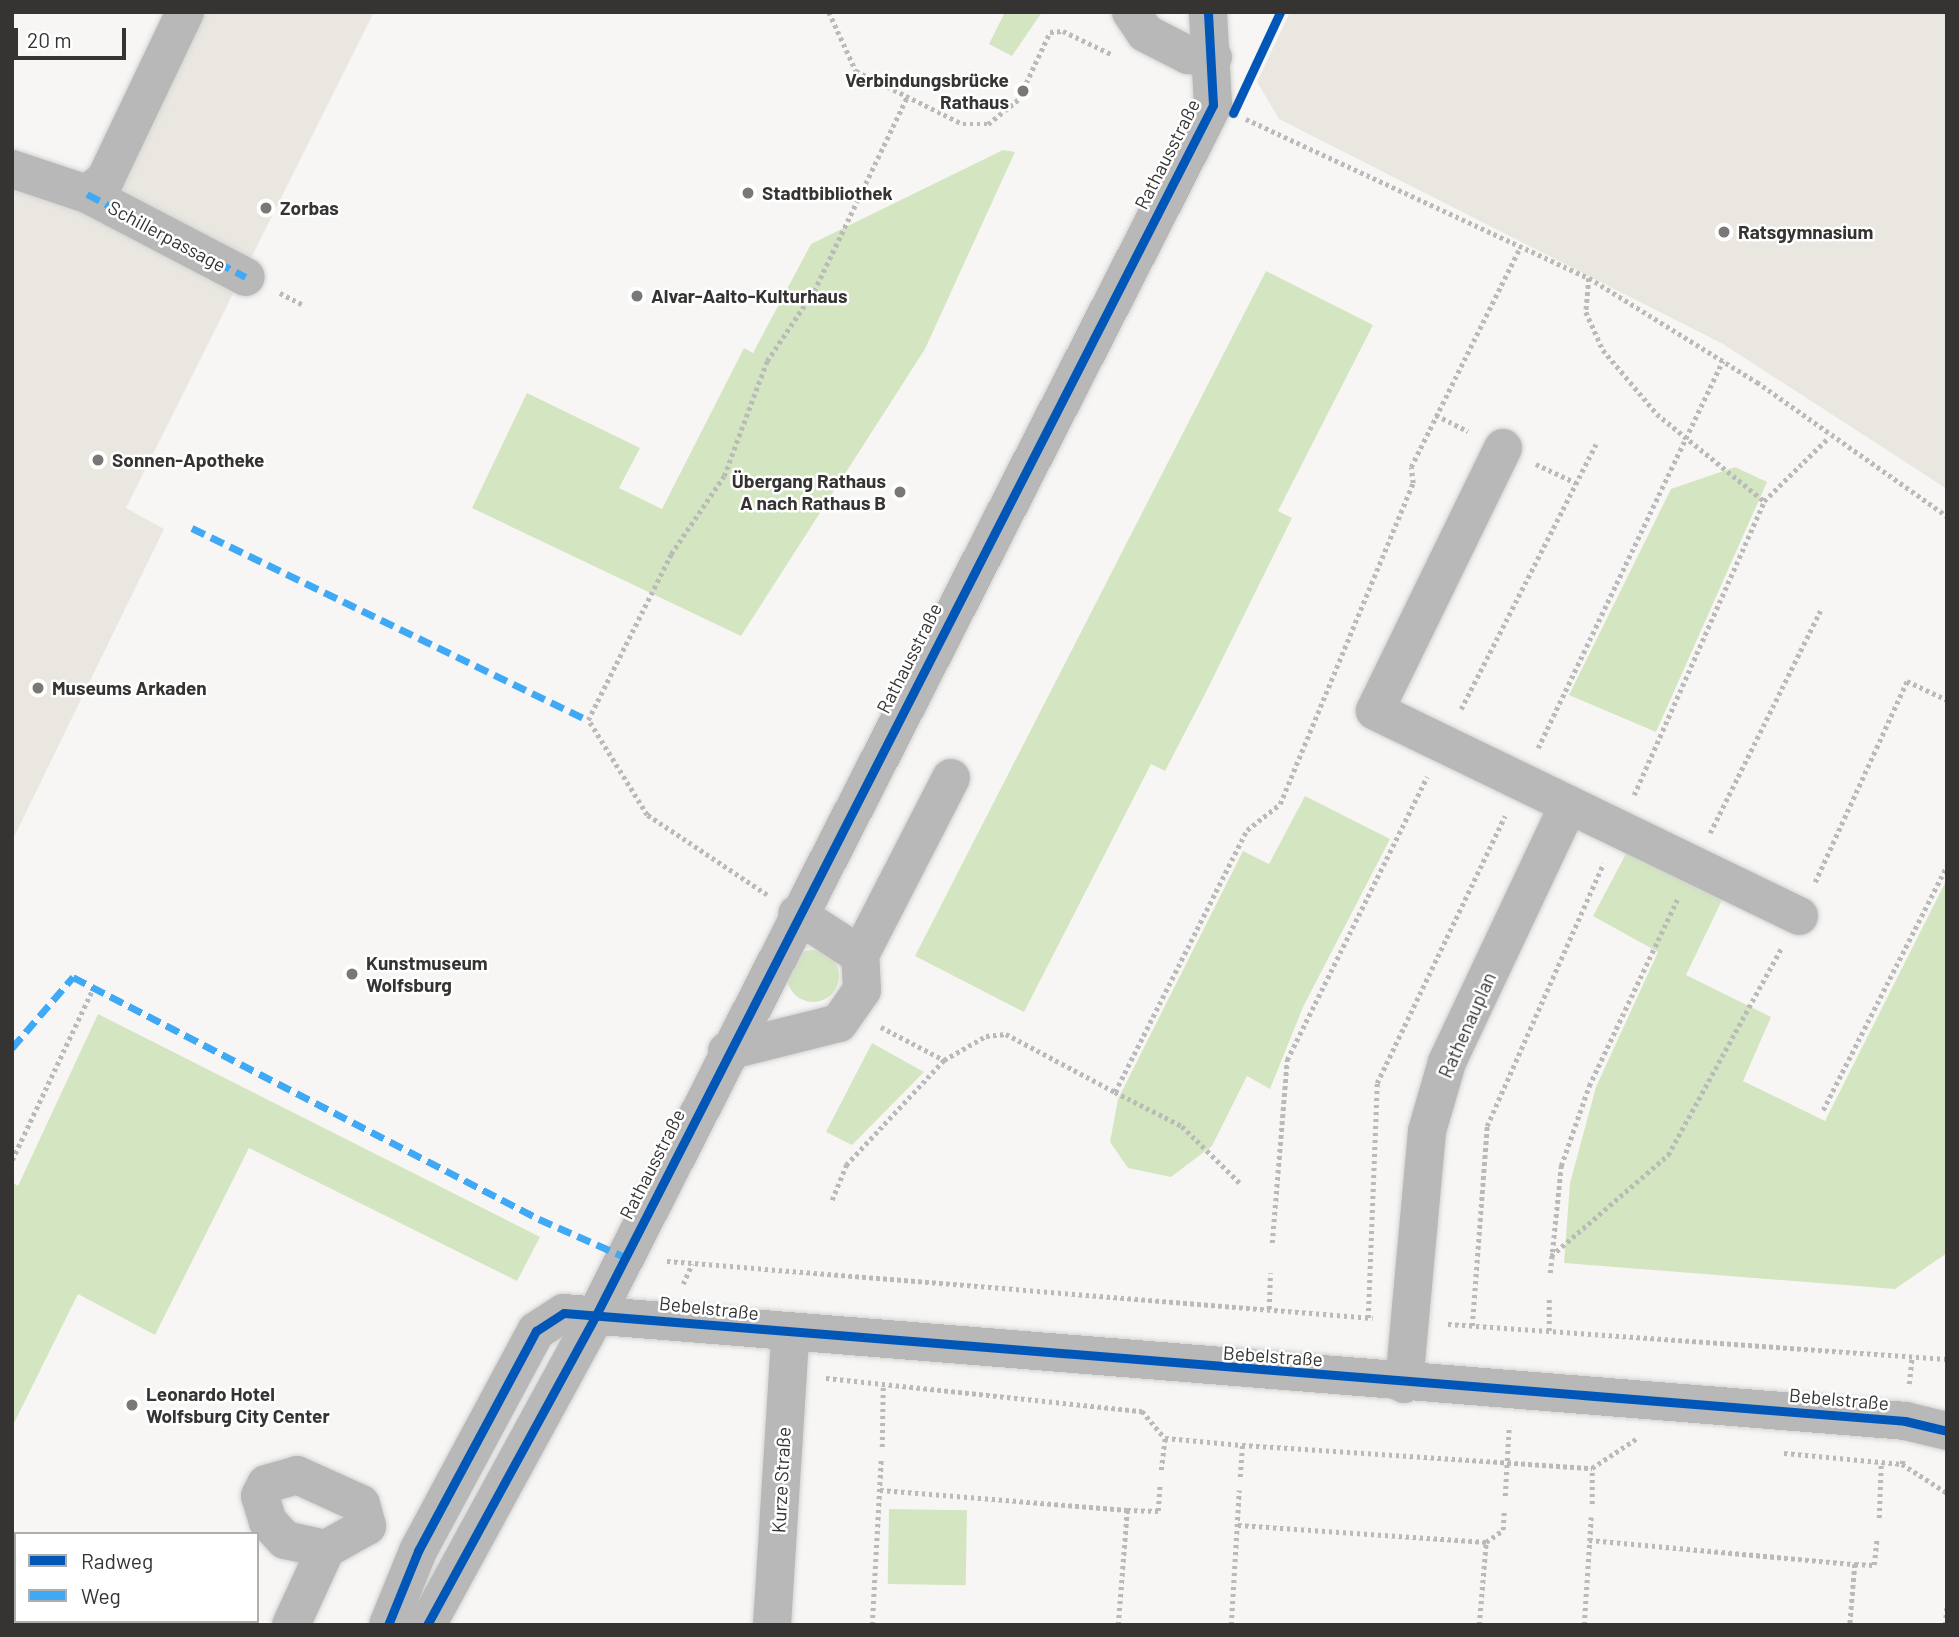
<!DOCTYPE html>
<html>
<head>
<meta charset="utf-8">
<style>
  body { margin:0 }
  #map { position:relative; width:1959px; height:1637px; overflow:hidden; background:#f7f6f4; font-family:Barlow,sans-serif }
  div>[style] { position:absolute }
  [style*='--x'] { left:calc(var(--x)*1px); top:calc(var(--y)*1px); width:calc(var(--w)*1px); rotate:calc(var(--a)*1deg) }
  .built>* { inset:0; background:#e9e7e0 }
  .green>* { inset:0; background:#d4e6c1; transform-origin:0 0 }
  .round { border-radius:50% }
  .path>* { height:4.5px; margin-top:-2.25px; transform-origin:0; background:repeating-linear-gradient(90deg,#babab8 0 3.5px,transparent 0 7px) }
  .roads { filter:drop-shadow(0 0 2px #d3d3d2) drop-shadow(0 0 2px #d3d3d2) }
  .minor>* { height:38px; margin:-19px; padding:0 19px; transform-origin:19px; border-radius:19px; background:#b8b8b8 }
  .quiet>* { height:7px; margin-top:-3.5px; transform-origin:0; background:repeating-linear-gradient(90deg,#3fa9f5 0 14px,transparent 0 21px) }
  .cycleway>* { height:9px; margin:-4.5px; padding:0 4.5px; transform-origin:4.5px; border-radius:4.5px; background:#0057b8 }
  .dots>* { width:19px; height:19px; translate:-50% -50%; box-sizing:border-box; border:4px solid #fff; border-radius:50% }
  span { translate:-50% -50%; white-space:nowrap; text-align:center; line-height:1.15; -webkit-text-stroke:5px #fff; paint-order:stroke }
  .poi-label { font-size:19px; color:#353433; font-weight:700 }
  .right { translate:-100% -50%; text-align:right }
  .left { translate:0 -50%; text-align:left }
  .street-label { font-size:19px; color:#353433 }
  .frame { position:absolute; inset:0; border:14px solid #353433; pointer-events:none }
  .legend { position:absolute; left:14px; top:1532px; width:245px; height:91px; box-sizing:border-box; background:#fff; border:2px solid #aeaead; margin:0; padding:9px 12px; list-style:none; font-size:21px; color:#353433 }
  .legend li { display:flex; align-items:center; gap:14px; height:35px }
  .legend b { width:35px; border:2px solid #aeaead }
  .scale { position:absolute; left:14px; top:28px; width:112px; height:32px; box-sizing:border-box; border:4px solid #353433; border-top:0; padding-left:9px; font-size:21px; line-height:24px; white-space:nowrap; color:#353433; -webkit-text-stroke:5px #fff; paint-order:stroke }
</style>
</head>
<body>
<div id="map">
  <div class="built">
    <i style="clip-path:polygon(188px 12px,374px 12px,126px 508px,164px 529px,12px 841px,12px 178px,88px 198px)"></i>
    <i style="clip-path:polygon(1290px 12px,1947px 12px,1947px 489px,1723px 344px,1279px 119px,1257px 82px)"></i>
  </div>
  <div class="green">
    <i style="clip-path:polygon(1005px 12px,1042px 12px,1012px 56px,989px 44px)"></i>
    <i style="clip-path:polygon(1003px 150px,1015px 152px,925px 349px,741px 636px,472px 508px,527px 393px,640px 448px,619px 488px,662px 509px,744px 348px,753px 353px,811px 244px)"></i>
    <i style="clip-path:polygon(1266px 271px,1373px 325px,1278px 511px,1292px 518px,1205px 694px,1165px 771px,1151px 764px,1024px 1012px,915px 956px)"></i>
    <i style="clip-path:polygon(1735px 467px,1767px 482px,1656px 732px,1569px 695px,1671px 489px)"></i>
    <i style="clip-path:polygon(1305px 796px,1390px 839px,1303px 1007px,1270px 1089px,1247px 1076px,1212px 1146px,1171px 1177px,1128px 1168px,1110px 1142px,1118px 1099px,1243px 851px,1269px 864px)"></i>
    <i style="clip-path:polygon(1629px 848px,1725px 894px,1686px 975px,1771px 1017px,1743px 1081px,1825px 1121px,1947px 879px,1947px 1253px,1895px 1289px,1564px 1263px,1570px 1183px,1596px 1087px,1658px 952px,1593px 916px)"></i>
    <i class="round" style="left:787px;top:950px;width:52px;height:52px"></i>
    <i style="clip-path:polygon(98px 1014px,540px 1237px,517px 1281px,249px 1148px,155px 1335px,78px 1294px,12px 1427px,12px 1182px,18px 1186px)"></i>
    <i style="clip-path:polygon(872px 1043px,924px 1072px,852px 1145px,826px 1132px)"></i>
    <i style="left:889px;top:1509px;width:78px;height:75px;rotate:1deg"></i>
  </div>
  <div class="path">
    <i style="--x:829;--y:12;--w:65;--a:65.4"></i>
    <i style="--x:856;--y:71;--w:119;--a:26.4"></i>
    <i style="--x:963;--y:124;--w:25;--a:0"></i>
    <i style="--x:988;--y:124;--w:40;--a:-39"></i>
    <i style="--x:1251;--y:75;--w:69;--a:-65.3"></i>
    <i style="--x:1026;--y:83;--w:56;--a:-64.8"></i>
    <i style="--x:1050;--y:32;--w:13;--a:-4"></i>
    <i style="--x:1063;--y:31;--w:55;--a:25.6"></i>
    <i style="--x:1246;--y:119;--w:378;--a:24.9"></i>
    <i style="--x:1589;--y:278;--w:198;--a:31.8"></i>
    <i style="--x:1757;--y:382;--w:232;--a:35.2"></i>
    <i style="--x:1589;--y:278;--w:34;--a:95"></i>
    <i style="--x:1586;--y:312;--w:42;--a:65.9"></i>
    <i style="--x:1603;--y:350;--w:84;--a:49.8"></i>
    <i style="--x:1657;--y:414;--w:138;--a:39.1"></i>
    <i style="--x:1764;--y:501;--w:90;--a:-44.5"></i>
    <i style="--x:280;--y:293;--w:27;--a:27"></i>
    <i style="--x:1436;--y:415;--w:36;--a:27"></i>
    <i style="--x:1536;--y:464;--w:44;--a:25.4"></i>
    <i style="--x:1461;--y:709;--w:297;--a:-63"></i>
    <i style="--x:1538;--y:748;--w:429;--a:-64.5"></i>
    <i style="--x:1634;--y:795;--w:321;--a:-66.1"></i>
    <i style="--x:1710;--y:833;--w:248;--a:-63.6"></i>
    <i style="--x:1815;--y:882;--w:221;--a:-65.4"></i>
    <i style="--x:1907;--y:681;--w:44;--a:25.4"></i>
    <i style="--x:767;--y:895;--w:144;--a:-146.3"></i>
    <i style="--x:647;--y:815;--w:112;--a:-121.8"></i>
    <i style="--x:588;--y:720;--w:186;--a:-63.4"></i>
    <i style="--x:671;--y:554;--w:94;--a:-55.8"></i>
    <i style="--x:724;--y:476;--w:123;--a:-69.5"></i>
    <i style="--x:767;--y:361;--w:84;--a:-56.1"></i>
    <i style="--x:814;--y:291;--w:215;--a:-64.4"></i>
    <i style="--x:881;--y:1027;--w:71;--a:27.6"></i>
    <i style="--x:944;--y:1060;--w:48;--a:-29.7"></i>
    <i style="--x:986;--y:1036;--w:20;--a:-6"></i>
    <i style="--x:1006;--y:1034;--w:123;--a:28"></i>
    <i style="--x:1115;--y:1092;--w:293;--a:-63.3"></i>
    <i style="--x:1247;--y:830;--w:42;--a:-38.2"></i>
    <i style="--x:1280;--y:804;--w:347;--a:-67.5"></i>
    <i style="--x:1413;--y:483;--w:16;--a:-97"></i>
    <i style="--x:1411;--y:467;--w:243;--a:-63.6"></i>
    <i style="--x:1115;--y:1092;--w:75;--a:26.9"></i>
    <i style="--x:1182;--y:1126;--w:83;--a:44.5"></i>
    <i style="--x:1823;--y:1110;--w:274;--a:-63.1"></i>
    <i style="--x:12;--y:1160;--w:187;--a:-64.7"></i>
    <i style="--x:832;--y:1200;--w:38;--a:-68"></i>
    <i style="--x:846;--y:1165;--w:144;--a:-47"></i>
    <i style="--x:1272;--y:1243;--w:184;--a:-85.3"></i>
    <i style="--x:1287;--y:1060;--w:316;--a:-63.7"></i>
    <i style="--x:1551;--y:1256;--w:155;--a:-40.8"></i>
    <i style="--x:1668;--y:1155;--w:235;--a:-61.3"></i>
    <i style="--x:667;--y:1261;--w:708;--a:4.62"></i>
    <i style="--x:1550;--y:1273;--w:108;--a:-84.1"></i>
    <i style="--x:1561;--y:1166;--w:85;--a:-70.7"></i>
    <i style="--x:1589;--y:1086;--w:206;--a:-64.7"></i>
    <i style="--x:683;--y:1284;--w:22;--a:-66"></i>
    <i style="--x:1269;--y:1309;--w:36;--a:-88"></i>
    <i style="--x:1368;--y:1318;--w:235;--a:-87.8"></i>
    <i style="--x:1377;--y:1083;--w:296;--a:-64.4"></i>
    <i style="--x:1448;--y:1324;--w:500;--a:4.01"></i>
    <i style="--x:1472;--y:1326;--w:201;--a:-85.7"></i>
    <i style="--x:1487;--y:1126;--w:287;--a:-66.1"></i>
    <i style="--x:1549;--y:1331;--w:34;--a:-90"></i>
    <i style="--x:826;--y:1378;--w:318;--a:6"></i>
    <i style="--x:1142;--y:1411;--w:35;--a:50"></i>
    <i style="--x:1165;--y:1438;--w:77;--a:5.2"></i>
    <i style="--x:1242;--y:1445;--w:351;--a:3.8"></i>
    <i style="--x:1592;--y:1468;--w:53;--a:-33.4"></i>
    <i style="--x:1909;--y:1384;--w:28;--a:-84"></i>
    <i style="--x:882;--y:1447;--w:63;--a:-89.1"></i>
    <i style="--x:1784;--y:1453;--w:119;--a:5.3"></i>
    <i style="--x:1902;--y:1464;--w:5;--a:-79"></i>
    <i style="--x:1902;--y:1464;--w:54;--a:32.8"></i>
    <i style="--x:1161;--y:1470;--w:32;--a:-83"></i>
    <i style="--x:1240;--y:1477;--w:32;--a:-86"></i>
    <i style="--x:880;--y:1490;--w:248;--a:4.6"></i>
    <i style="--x:1505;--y:1496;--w:70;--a:-86.7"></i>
    <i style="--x:1592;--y:1504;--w:36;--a:-90"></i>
    <i style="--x:1879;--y:1518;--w:55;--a:-87.9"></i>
    <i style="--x:1238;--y:1525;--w:249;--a:3.9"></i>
    <i style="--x:1589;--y:1540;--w:267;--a:5.2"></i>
    <i style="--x:1855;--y:1564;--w:61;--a:94.7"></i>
    <i style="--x:1855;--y:1564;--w:19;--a:3"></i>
    <i style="--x:1874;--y:1565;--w:27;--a:-84"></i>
    <i style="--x:872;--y:1625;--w:165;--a:-86.9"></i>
    <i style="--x:1118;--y:1625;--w:115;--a:-85.5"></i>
    <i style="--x:1127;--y:1510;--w:31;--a:2"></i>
    <i style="--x:1158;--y:1511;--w:28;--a:-86"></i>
    <i style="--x:1231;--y:1625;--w:135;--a:-86.6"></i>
    <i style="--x:1479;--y:1625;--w:83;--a:-85.2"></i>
    <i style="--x:1486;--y:1542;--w:21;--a:-35"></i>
    <i style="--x:1503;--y:1530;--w:19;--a:-87"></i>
    <i style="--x:1584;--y:1625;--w:108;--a:-86.3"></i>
    <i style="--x:1945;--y:1625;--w:21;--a:-85"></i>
  </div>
  <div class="roads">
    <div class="minor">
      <i style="--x:1131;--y:12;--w:25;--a:56"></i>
      <i style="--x:1145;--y:33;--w:48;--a:27.1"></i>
      <i style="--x:1188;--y:55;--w:25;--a:5"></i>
      <i style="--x:12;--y:169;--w:79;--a:18.4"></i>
      <i style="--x:87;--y:194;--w:23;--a:-38"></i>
      <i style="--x:105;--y:180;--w:186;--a:-64.5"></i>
      <i style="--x:87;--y:194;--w:179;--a:27.6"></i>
      <i style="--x:1503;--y:448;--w:292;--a:116"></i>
      <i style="--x:1375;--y:711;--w:471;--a:25.8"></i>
      <i style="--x:860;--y:955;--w:199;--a:-62.8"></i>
      <i style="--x:727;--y:1051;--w:115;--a:-14"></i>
      <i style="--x:839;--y:1023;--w:40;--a:-55.1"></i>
      <i style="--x:862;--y:990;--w:35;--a:-93"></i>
      <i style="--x:860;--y:955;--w:75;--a:-146.9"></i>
      <i style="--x:1404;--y:1384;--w:254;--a:-84.8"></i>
      <i style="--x:1427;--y:1131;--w:72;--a:-73.8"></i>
      <i style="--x:1447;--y:1062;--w:283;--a:-64.7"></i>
      <i style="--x:297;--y:1475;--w:70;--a:24.4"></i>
      <i style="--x:361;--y:1504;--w:23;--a:75"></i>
      <i style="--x:367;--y:1526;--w:47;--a:150.7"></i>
      <i style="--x:326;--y:1549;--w:42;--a:-167.6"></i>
      <i style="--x:285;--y:1540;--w:25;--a:-133"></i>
      <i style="--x:268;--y:1522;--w:27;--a:-107"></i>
      <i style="--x:260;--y:1496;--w:13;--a:-63"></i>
      <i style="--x:266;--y:1484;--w:32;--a:-16"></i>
      <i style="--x:291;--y:1625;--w:84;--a:-65.3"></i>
      <i style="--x:388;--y:1625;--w:80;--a:-67.9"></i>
      <i style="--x:418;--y:1551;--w:250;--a:-61.8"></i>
      <i style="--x:536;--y:1331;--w:33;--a:-33"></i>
      <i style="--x:564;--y:1313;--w:1345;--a:4.6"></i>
      <i style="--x:1905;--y:1421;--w:43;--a:13.4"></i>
      <i style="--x:427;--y:1625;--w:355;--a:-61.4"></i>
      <i style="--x:597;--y:1313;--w:1356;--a:-62.98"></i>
      <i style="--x:1213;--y:105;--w:93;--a:-93.1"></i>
      <i style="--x:772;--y:1625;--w:291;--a:-86.4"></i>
    </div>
  </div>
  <div class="quiet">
    <i style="--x:87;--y:194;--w:179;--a:27.6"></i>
    <i style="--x:192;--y:528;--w:440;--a:25.9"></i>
    <i style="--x:12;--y:1048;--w:94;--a:-49.3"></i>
    <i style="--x:73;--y:977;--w:525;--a:27.44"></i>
    <i style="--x:539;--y:1219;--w:94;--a:23.8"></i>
  </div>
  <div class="cycleway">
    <i style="--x:1233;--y:113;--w:111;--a:-65"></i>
    <i style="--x:388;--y:1625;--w:80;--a:-67.9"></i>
    <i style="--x:418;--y:1551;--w:250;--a:-61.8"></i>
    <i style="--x:536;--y:1331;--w:33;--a:-33"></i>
    <i style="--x:564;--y:1313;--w:1345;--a:4.6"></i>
    <i style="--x:1905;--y:1421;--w:43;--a:13.4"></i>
    <i style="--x:427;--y:1625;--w:355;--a:-61.4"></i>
    <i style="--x:597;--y:1313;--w:1356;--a:-62.98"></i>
    <i style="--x:1213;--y:105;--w:93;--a:-93.1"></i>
  </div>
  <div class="dots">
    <i style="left:1023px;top:91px;background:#797877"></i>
    <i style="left:748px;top:193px;background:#797877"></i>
    <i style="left:266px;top:208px;background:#797877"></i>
    <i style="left:1724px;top:232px;background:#797877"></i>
    <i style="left:637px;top:296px;background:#797877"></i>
    <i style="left:98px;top:460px;background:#797877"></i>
    <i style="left:900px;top:492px;background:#797877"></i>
    <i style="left:38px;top:688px;background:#797877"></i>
    <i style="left:352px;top:974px;background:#797877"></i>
    <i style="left:132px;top:1405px;background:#797877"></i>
  </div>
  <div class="poi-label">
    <span class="right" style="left:1009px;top:91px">Verbindungsbrücke<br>Rathaus</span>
    <span class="left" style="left:762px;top:193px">Stadtbibliothek</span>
    <span class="left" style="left:280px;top:208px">Zorbas</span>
    <span class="left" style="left:1738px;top:232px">Ratsgymnasium</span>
    <span class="left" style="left:651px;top:296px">Alvar-Aalto-Kulturhaus</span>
    <span class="left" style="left:112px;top:460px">Sonnen-Apotheke</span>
    <span class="right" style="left:886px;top:492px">Übergang Rathaus<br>A nach Rathaus B</span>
    <span class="left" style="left:52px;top:688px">Museums Arkaden</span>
    <span class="left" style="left:366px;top:974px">Kunstmuseum<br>Wolfsburg</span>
    <span class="left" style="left:146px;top:1405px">Leonardo Hotel<br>Wolfsburg City Center</span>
  </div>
  <div class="street-label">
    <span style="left:1167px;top:154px;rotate:-63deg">Rathausstraße</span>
    <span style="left:167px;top:236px;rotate:28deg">Schillerpassage</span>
    <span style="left:909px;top:658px;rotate:-63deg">Rathausstraße</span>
    <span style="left:1467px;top:1025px;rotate:-66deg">Rathenauplan</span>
    <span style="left:652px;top:1164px;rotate:-63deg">Rathausstraße</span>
    <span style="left:709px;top:1308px;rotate:6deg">Bebelstraße</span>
    <span style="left:1273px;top:1356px;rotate:4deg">Bebelstraße</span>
    <span style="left:1839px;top:1399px;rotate:5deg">Bebelstraße</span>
    <span style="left:781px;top:1480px;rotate:-87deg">Kurze Straße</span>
  </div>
  <div class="frame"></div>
  <ul class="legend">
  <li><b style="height:9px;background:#0057b8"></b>Radweg</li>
  <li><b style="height:9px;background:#3fa9f5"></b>Weg</li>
  </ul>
  <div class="scale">20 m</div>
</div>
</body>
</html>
